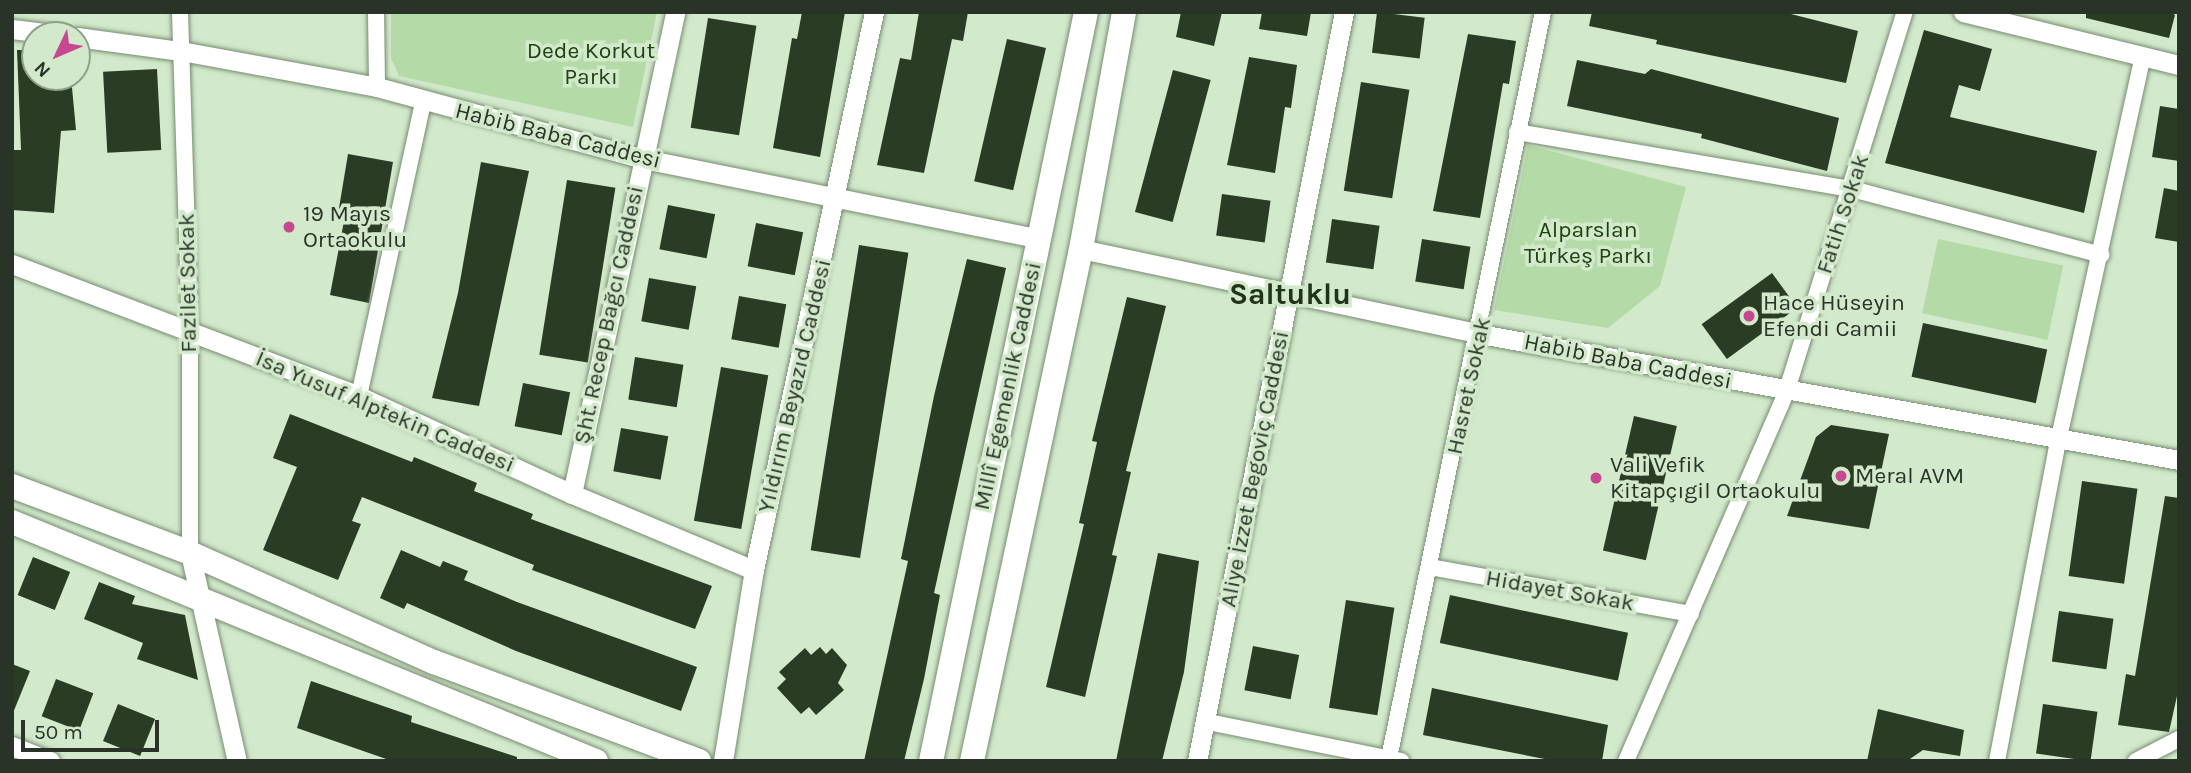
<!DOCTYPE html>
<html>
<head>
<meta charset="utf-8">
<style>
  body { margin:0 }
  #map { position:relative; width:2191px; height:773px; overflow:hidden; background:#d2e9cb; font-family:Karla,sans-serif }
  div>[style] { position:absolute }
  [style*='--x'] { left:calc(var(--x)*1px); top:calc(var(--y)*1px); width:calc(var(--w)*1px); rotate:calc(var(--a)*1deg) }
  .green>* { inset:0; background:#b4daa8; transform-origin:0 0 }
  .building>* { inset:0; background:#2a3c24; transform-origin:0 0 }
  .roads { filter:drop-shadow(0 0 2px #778c70) drop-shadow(0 0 2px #778c70) }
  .minor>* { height:16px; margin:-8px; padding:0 8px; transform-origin:8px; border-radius:8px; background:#fff }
  .tertiary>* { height:19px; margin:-9.5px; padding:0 9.5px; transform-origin:9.5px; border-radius:9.5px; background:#fff }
  .primary>* { height:24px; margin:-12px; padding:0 12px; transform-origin:12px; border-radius:12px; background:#fff }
  .dots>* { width:19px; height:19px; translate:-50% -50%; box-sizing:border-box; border:4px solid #d2e9cb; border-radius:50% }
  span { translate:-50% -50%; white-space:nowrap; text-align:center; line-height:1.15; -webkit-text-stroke:7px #d2e9cb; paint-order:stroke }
  .park-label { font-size:23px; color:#1e4210 }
  .street-label { font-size:23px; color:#2a3327 }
  .poi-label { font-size:23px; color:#2a3327 }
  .left { translate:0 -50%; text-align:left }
  .district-label { font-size:30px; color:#21331b; font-weight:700 }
  .frame { position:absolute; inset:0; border:14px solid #2a3327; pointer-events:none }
  .north { position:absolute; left:21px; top:21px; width:70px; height:70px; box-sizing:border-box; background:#d2e9cb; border:2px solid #8fa089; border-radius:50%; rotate:226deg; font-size:19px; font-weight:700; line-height:28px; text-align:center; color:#2a3327 }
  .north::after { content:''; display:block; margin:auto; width:24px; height:32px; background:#c74791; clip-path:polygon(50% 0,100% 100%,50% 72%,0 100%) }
  .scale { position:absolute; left:21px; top:720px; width:138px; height:32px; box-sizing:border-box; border:4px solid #2a3327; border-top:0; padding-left:9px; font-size:21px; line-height:24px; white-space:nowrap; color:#2a3327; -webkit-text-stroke:5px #d2e9cb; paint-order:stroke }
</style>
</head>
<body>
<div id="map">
  <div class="green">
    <i style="clip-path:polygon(391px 12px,657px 12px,633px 127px,399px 76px,391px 58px)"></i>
    <i style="clip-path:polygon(1528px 145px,1686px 187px,1660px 286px,1608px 328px,1494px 310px)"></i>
    <i style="left:1938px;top:239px;width:128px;height:76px;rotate:12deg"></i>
  </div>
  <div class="building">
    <i style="clip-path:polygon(802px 12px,845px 12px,820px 157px,773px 148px,792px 38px,797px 39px)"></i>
    <i style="clip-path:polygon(919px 12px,968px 12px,963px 41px,952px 39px,924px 173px,877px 165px,900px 58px,911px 60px)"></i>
    <i style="clip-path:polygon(1181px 12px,1222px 12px,1214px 46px,1176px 37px)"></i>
    <i style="clip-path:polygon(1262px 12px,1311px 12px,1307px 36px,1259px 29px)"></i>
    <i style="left:1377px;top:12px;width:48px;height:41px;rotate:7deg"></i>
    <i style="clip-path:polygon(1592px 12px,1783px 12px,1858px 31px,1846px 83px,1656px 44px,1657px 40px,1589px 26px)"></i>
    <i style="clip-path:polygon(2086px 12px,2170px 12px,2175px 15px,2169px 38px,2086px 18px)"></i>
    <i style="left:708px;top:18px;width:49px;height:111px;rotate:9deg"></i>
    <i style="clip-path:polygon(1924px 30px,1992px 49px,1980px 91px,1959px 85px,1950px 117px,2097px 151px,2084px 213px,1885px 163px)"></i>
    <i style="clip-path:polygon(1468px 34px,1516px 41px,1509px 84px,1503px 83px,1480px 218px,1433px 211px)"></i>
    <i style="left:1007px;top:39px;width:40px;height:146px;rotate:13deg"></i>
    <i style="clip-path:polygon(17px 50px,35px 50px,35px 77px,71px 77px,76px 130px,61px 131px,54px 213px,12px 210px,12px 150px,21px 150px)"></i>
    <i style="clip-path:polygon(1249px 57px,1297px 65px,1291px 108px,1285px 107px,1275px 173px,1227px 165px)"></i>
    <i style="clip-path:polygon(1577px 60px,1645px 74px,1651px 69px,1839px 118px,1827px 171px,1701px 138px,1702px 134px,1567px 106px)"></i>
    <i style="left:157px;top:69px;width:81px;height:54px;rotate:87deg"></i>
    <i style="left:1173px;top:70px;width:39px;height:147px;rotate:15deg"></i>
    <i style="left:1361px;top:82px;width:49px;height:110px;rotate:9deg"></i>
    <i style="clip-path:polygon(2160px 106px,2179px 109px,2179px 161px,2152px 157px)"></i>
    <i style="clip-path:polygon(348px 154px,393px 162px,369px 303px,330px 295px,344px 221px,337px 220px)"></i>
    <i style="clip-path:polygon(481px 162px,529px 171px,479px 406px,432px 398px,458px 293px)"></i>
    <i style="left:567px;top:180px;width:49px;height:177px;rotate:9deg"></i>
    <i style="clip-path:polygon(2164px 188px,2179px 191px,2179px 242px,2155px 238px)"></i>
    <i style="left:1222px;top:194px;width:49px;height:42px;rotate:8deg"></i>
    <i style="left:668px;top:205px;width:48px;height:45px;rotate:11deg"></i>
    <i style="left:1332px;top:219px;width:48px;height:44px;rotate:8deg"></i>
    <i style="left:756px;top:223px;width:48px;height:44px;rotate:11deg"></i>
    <i style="left:1422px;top:239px;width:49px;height:43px;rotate:9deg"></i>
    <i style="left:859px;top:245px;width:50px;height:309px;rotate:9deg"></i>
    <i style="clip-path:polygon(967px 259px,1006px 268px,934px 593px,940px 595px,924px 679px,904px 761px,864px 761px,908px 561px,901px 559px,934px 396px)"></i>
    <i style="left:1772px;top:273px;width:43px;height:87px;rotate:54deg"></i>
    <i style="left:649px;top:278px;width:48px;height:44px;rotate:10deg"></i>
    <i style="left:739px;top:296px;width:48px;height:44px;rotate:10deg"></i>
    <i style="clip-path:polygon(1127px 297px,1166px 306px,1126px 471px,1131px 472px,1112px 555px,1117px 556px,1085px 697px,1046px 687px,1084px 524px,1079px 523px,1097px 442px,1092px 441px)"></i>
    <i style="left:1923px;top:323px;width:127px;height:55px;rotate:12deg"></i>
    <i style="left:635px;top:357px;width:49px;height:43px;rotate:9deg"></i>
    <i style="left:721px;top:367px;width:48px;height:156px;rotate:10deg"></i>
    <i style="left:523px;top:383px;width:48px;height:44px;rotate:11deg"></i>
    <i style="clip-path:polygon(290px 414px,412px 462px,414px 457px,477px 483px,474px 491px,533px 514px,531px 519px,712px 586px,695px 629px,532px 570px,534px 565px,362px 497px,352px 521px,361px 524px,338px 580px,263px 550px,297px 467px,273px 458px)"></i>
    <i style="left:1634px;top:416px;width:44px;height:138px;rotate:13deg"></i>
    <i style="clip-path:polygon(1831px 425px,1889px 434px,1869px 529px,1787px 516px,1816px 437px)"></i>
    <i style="left:621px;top:428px;width:48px;height:44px;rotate:10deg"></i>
    <i style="left:2082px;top:481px;width:56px;height:96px;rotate:8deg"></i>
    <i style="clip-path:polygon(2165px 496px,2179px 498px,2179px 687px,2169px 732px,2118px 725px,2126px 674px,2135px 676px)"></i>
    <i style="clip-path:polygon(401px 550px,440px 567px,443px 561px,468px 571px,464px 580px,517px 602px,697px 667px,681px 711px,516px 651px,407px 603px,404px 609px,380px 598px)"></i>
    <i style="clip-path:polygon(1158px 553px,1199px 561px,1184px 672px,1162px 761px,1116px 761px)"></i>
    <i style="left:33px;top:557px;width:40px;height:41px;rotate:22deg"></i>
    <i style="clip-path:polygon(99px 582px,135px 596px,132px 604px,185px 615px,198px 680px,137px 659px,143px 643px,84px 619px)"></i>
    <i style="left:1450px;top:595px;width:182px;height:49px;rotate:12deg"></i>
    <i style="left:1346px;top:600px;width:49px;height:109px;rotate:9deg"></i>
    <i style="left:2059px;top:611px;width:55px;height:51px;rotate:8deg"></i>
    <i style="left:1253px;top:646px;width:47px;height:45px;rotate:11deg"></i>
    <i style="clip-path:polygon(820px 647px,826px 654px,832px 648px,847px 665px,838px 683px,844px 690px,816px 715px,809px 707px,801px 714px,777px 688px,786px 679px,779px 672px,805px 648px,811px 655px)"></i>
    <i style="clip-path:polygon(12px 664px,30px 671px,13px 713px,12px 713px)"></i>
    <i style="left:56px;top:679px;width:40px;height:40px;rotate:21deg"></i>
    <i style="clip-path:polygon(311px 681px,412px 716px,411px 722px,517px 757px,517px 761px,392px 761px,297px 728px)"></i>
    <i style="clip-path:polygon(1432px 688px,1608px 725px,1602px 761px,1555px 761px,1423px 735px)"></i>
    <i style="left:118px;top:704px;width:40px;height:40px;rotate:22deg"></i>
    <i style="left:2043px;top:704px;width:55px;height:50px;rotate:8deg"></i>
    <i style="clip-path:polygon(1878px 709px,1964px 730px,1960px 756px,1923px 750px,1907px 761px,1867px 761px)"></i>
  </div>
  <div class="roads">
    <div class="minor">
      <i style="--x:180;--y:12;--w:319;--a:88.2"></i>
      <i style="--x:190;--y:331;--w:222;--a:90"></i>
      <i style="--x:376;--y:12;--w:75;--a:89.2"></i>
      <i style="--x:1517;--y:132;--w:340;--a:9.7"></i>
      <i style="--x:1852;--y:189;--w:258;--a:14.8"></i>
      <i style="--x:359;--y:396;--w:301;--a:-77.7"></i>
      <i style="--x:1430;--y:567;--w:265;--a:10.2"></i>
      <i style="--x:1208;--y:722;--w:197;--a:11.4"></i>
      <i style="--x:1389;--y:758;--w:762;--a:-78.34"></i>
      <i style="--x:1626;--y:761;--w:401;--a:-66.5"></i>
      <i style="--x:1786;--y:393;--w:399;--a:-72.7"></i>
      <i style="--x:1997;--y:761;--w:325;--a:-79.2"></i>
      <i style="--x:2058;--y:442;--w:395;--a:-77.6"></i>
      <i style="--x:2136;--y:761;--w:48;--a:-27.1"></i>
    </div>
    <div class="tertiary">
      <i style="--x:1963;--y:12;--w:222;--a:13.8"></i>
      <i style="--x:12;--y:29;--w:49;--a:7"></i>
      <i style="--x:77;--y:37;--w:105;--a:7.7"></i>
      <i style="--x:181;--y:51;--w:199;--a:10.4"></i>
      <i style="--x:377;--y:87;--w:277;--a:15.1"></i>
      <i style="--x:644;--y:159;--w:403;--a:11.4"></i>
      <i style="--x:1081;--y:249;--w:408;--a:12"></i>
      <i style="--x:1480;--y:334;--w:710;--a:10.22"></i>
      <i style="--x:12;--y:264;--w:371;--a:20.8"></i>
      <i style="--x:359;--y:396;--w:234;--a:24.7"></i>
      <i style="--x:572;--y:494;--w:197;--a:22.7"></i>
      <i style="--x:572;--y:494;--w:493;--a:-77.9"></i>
      <i style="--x:190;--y:553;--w:213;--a:77.3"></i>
      <i style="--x:12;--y:746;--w:41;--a:21.5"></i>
      <i style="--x:723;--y:761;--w:193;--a:-80.8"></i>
      <i style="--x:754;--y:570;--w:571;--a:-77.86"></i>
      <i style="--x:1197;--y:761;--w:763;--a:-78.9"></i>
    </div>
    <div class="primary">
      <i style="--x:12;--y:486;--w:190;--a:20.6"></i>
      <i style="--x:190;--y:553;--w:267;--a:24.1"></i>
      <i style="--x:434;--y:662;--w:283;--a:20.5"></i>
      <i style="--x:12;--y:522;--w:631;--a:22.26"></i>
      <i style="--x:931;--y:761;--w:765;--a:-78.31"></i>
      <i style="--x:972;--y:761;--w:523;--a:-77.98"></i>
      <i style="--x:1081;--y:249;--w:241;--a:-79.7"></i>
    </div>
  </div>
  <div class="dots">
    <i style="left:289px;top:227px;background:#c74791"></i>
    <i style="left:1749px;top:316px;background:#c74791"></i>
    <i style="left:1841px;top:476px;background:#c74791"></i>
    <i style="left:1596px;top:478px;background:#c74791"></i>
  </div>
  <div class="park-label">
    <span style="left:591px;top:64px">Dede Korkut<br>Parkı</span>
    <span style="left:1588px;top:243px">Alparslan<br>Türkeş Parkı</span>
  </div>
  <div class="street-label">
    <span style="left:558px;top:136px;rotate:14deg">Habib Baba Caddesi</span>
    <span style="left:1843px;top:214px;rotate:-72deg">Fatih Sokak</span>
    <span style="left:188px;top:283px;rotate:-91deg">Fazilet Sokak</span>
    <span style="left:609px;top:315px;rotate:-78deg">Şht. Recep Bağcı Caddesi</span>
    <span style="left:1628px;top:362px;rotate:11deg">Habib Baba Caddesi</span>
    <span style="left:795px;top:386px;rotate:-77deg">Yıldırım Beyazıd Caddesi</span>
    <span style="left:1008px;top:386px;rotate:-78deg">Millî Egemenlik Caddesi</span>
    <span style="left:1469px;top:386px;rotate:-78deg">Hasret Sokak</span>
    <span style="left:385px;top:412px;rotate:23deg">İsa Yusuf Alptekin Caddesi</span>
    <span style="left:1255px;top:469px;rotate:-79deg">Aliye İzzet Begoviç Caddesi</span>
    <span style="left:1560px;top:591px;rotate:10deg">Hidayet Sokak</span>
  </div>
  <div class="poi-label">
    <span class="left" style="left:303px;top:227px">19 Mayıs<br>Ortaokulu</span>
    <span class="left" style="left:1763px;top:316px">Hace Hüseyin<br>Efendi Camii</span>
    <span class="left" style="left:1610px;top:478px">Vali Vefik<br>Kitapçıgil Ortaokulu</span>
    <span class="left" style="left:1855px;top:476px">Meral AVM</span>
  </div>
  <div class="district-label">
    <span style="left:1290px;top:294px">Saltuklu</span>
  </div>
  <div class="frame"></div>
  <div class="north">N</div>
  <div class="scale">50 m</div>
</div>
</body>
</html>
